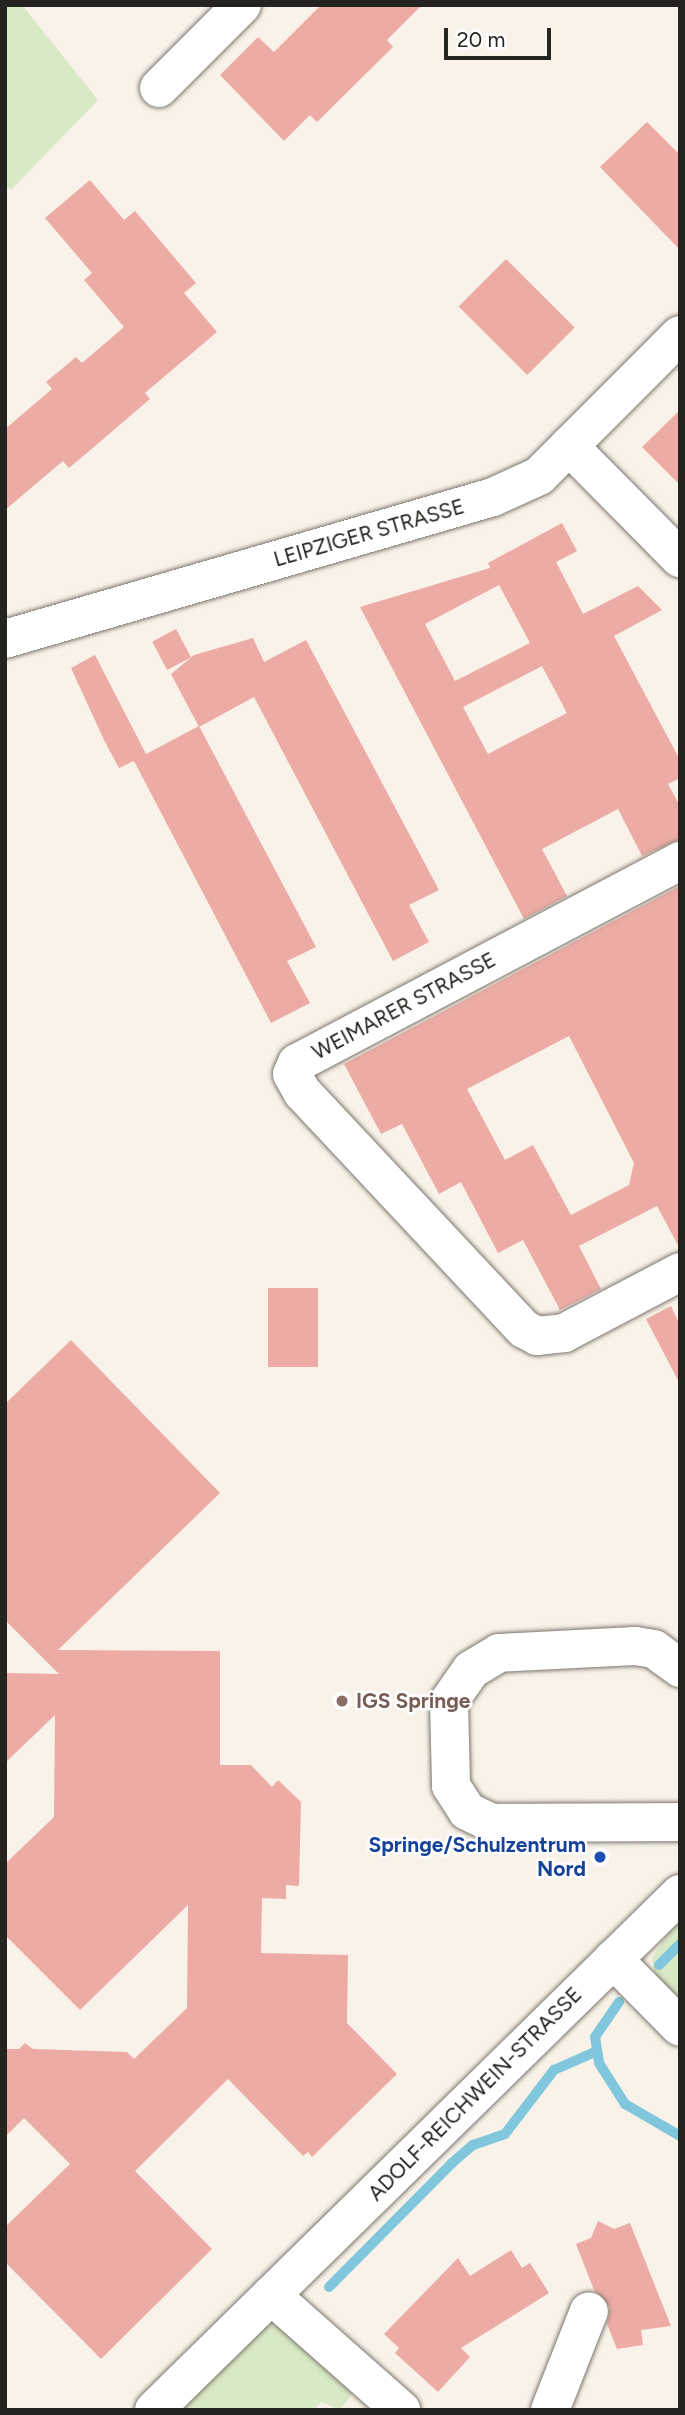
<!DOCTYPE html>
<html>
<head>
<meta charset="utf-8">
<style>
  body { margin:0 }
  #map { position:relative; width:685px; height:2415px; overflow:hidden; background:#f9f2e8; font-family:Figtree,sans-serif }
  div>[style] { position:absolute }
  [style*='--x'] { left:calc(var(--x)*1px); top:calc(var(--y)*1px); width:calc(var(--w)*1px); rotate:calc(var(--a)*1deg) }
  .green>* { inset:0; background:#d8e9c5 }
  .stream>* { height:10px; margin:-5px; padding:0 5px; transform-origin:5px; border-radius:5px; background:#80c6dc }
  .building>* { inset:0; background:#ecaca5; transform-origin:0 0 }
  .roads { filter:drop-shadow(0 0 2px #7c776e) drop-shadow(0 0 2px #7c776e) }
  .minor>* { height:38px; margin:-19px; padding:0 19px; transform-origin:19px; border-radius:19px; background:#fff }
  .dots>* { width:19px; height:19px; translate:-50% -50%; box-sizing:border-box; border:4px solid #fff; border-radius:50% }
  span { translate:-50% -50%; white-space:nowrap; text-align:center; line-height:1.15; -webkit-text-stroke:5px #fff; paint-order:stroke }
  .street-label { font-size:21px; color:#25231f }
  .education-label { font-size:21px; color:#785e54; font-weight:700 }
  .left { translate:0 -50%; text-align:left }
  .transit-label { font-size:21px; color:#164399; font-weight:700 }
  .right { translate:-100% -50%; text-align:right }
  .frame { position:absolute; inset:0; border:7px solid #25231f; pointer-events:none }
  .scale { position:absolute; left:444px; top:28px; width:107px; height:32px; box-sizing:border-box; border:4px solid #25231f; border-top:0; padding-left:9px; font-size:21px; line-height:24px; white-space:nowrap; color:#25231f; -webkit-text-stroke:5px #fff; paint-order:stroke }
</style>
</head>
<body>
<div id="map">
  <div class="green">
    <i style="clip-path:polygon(22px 5px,98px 100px,11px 190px,5px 184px,5px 7px)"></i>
    <i style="clip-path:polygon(680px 1915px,680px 2005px,655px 1975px,652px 1958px)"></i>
    <i style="clip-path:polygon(266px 2326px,283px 2327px,357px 2386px,340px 2410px,321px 2402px,314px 2410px,182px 2410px)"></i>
  </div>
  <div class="stream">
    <i style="--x:659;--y:1965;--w:30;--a:-45"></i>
    <i style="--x:619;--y:2002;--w:42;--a:124.4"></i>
    <i style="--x:595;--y:2037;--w:26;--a:81"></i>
    <i style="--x:599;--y:2063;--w:49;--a:57.6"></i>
    <i style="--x:625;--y:2104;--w:64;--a:30.2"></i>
    <i style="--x:329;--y:2287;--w:175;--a:-45.2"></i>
    <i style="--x:452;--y:2163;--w:28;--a:-41"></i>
    <i style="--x:473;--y:2145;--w:34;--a:-19"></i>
    <i style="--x:505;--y:2134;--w:81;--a:-52.6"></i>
    <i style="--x:554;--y:2070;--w:45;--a:-23.7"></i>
  </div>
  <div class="building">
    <i style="clip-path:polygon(321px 5px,422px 5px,387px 40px,393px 47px,317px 122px,310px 115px,284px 141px,220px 75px,258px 37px,274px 52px)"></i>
    <i style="clip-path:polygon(647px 122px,680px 155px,680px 250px,600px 167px)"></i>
    <i style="clip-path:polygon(90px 180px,124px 220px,135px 211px,196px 283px,184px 293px,217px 332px,145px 393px,150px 399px,88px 452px,69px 468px,63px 461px,5px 510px,5px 429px,52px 389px,46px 382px,76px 357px,82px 363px,124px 327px,84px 280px,92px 273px,45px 218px)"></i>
    <i style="left:506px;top:259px;width:97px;height:67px;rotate:45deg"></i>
    <i style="clip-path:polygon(680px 410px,680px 485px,642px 447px)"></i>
    <i style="clip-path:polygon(evenodd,562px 523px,577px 551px,556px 562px,583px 614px,638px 586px,662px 610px,614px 636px,680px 760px,680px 778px,668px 784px,680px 806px,680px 839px,642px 856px,618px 809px,542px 849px,567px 896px,524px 919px,360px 607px,490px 568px,488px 563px,562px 523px,499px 585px,530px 643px,455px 681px,425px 624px,499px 585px,562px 523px,542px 666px,567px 713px,488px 754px,463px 707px,542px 666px)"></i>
    <i style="left:176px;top:629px;width:32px;height:27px;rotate:62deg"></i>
    <i style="clip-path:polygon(253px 638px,264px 662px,306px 640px,439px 890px,409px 905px,429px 942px,393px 961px,254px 697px,199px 727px,171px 674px,194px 655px)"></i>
    <i style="clip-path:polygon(95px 655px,146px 754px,199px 726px,316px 947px,287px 961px,310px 1003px,271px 1023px,134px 761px,119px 768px,104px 740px,71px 668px)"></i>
    <i style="clip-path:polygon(evenodd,680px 886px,680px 1249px,657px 1206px,579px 1246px,601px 1289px,560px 1310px,523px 1240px,498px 1253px,461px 1182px,439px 1194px,402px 1124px,381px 1134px,344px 1064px,680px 886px,569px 1036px,634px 1163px,629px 1185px,571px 1215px,533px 1145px,505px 1160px,467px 1089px,569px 1036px)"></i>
    <i style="left:268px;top:1288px;width:50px;height:79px"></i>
    <i style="clip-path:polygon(671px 1306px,680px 1325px,680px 1384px,646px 1319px)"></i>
    <i style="clip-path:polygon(71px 1340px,220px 1493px,58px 1650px,220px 1651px,220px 1765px,251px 1765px,272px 1787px,278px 1780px,301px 1802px,299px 1886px,286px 1885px,286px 1899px,262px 1898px,261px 1953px,348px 1955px,347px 2023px,397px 2074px,312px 2157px,308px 2152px,303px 2156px,228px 2079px,135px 2171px,212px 2249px,101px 2359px,5px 2262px,5px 2227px,70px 2164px,24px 2118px,5px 2137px,5px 2049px,19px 2049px,25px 2043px,33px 2049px,127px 2052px,134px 2059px,187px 2008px,188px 1905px,80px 2010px,5px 1935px,5px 1864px,54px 1817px,55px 1715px,5px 1763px,5px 1673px,59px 1674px,5px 1620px,5px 1404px)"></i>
    <i style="clip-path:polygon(598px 2221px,614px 2229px,630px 2223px,671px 2326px,641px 2330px,643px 2345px,617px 2349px,607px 2324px,610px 2307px,594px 2290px,576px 2244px,591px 2238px)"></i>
    <i style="clip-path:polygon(511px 2250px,522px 2268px,530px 2263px,549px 2293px,461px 2348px,470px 2357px,438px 2392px,395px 2353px,399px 2348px,384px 2334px,458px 2258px,470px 2276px)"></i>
  </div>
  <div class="roads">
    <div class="minor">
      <i style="--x:159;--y:88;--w:117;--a:-45"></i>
      <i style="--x:569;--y:446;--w:158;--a:45.3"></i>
      <i style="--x:5;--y:639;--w:508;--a:-16.22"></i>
      <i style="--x:493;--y:497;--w:51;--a:-24.5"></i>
      <i style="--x:539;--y:476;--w:199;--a:-45"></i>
      <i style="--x:680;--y:861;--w:433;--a:152.2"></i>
      <i style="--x:297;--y:1063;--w:12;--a:114"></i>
      <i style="--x:292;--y:1074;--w:21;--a:61"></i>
      <i style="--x:302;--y:1092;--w:325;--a:46.9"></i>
      <i style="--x:524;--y:1329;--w:15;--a:28"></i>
      <i style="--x:537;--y:1336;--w:27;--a:-6"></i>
      <i style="--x:564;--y:1333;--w:131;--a:-27.7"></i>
      <i style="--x:680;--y:1668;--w:32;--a:-144"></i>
      <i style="--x:654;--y:1649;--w:19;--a:-171"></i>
      <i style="--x:635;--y:1646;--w:136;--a:177.1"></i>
      <i style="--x:499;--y:1653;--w:33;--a:149"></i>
      <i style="--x:471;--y:1670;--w:39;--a:125"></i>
      <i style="--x:449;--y:1702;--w:84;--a:88.6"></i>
      <i style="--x:451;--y:1786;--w:30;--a:57"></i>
      <i style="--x:467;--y:1811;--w:28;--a:26"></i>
      <i style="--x:492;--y:1823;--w:188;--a:-0.3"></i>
      <i style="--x:613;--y:1959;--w:95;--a:45.4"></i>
      <i style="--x:271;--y:2295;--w:174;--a:41.5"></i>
      <i style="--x:154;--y:2410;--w:737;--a:-44.45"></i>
      <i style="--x:550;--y:2410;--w:106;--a:-68.5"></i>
    </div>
  </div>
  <div class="dots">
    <i style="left:342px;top:1701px;background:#8d6e63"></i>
    <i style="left:600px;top:1857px;background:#1a4fb4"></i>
  </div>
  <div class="street-label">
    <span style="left:369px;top:533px;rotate:-16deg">LEIPZIGER STRASSE</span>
    <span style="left:404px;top:1006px;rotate:-28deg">WEIMARER STRASSE</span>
    <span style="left:475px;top:2094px;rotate:-45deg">ADOLF-REICHWEIN-STRASSE</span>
  </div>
  <div class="education-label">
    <span class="left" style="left:356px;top:1701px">IGS Springe</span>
  </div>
  <div class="transit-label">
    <span class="right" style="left:586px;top:1857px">Springe/Schulzentrum<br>Nord</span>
  </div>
  <div class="frame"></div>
  <div class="scale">20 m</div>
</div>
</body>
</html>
